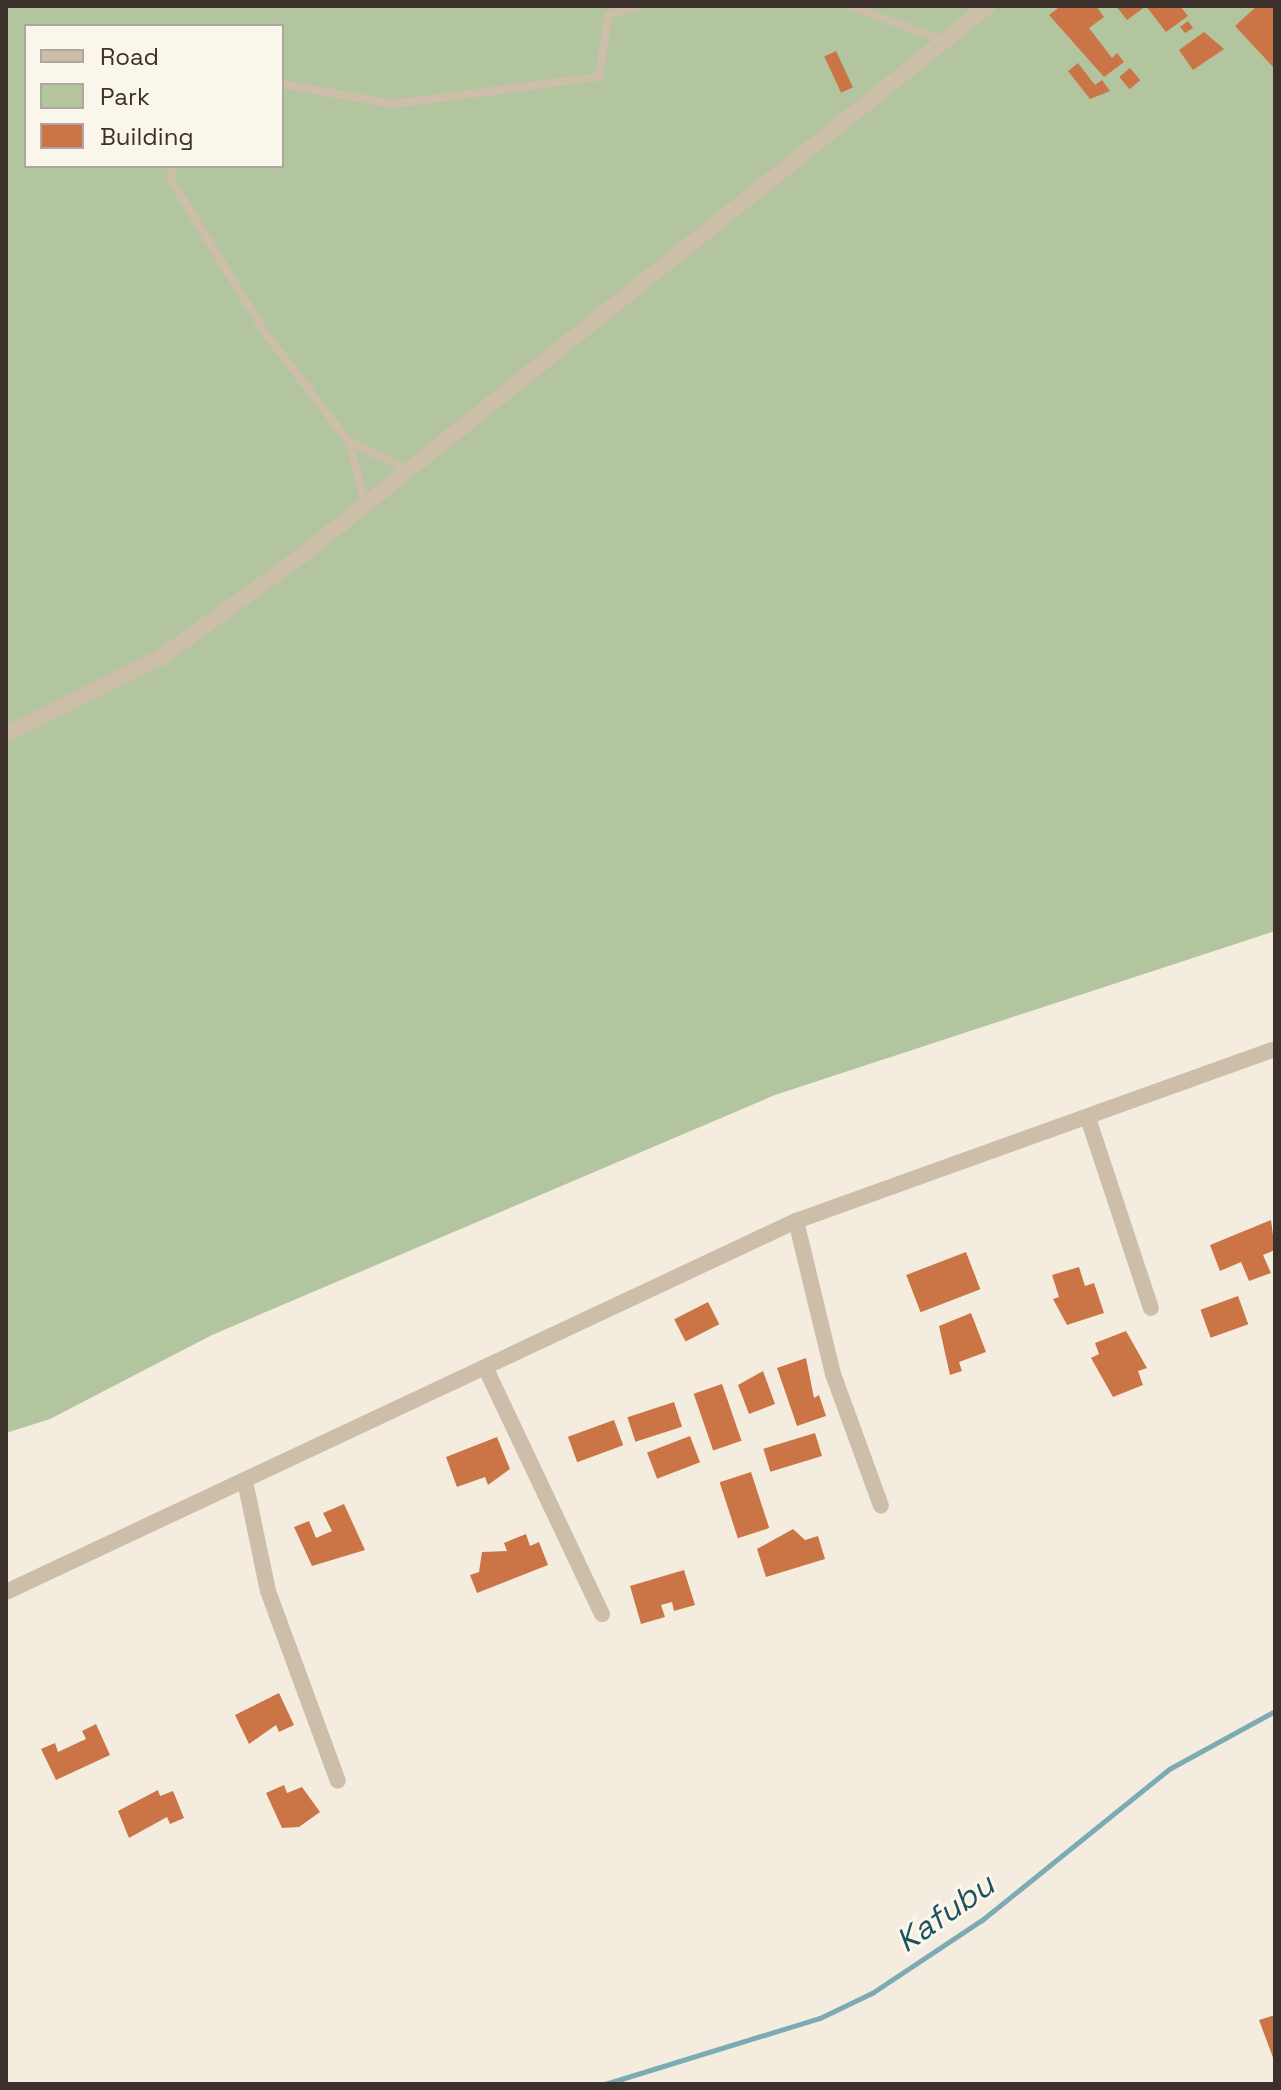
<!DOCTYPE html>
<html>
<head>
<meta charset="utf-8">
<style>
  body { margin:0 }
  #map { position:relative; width:1281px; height:2090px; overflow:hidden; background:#f4eddf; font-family:"Space Grotesk",sans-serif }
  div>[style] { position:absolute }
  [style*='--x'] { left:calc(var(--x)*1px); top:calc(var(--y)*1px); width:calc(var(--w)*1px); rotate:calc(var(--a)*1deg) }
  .green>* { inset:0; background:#b3c59e }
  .stream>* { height:5px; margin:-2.5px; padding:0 2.5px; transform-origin:2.5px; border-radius:2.5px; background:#7dabb3 }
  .building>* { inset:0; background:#cb7546; transform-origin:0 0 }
  .service>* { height:8px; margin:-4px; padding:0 4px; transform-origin:4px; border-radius:4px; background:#cdbeaa }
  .minor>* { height:16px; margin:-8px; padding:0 8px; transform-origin:8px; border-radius:8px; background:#cdbeaa }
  span { translate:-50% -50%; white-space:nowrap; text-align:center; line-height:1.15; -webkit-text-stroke:6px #fbf6ec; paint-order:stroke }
  .water-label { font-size:32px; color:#1d535f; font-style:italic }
  .frame { position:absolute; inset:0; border:8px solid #3b312a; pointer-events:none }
  .legend { position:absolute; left:24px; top:24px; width:260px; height:144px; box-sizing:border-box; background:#fbf6ec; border:2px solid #aea79e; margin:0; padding:10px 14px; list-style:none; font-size:24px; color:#3b312a }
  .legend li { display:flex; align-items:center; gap:16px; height:40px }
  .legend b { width:40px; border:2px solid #aea79e }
</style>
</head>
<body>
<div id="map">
  <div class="green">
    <i style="clip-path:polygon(evenodd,6px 6px,1275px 6px,1275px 931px,775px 1095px,212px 1335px,50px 1419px,6px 1433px,6px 6px,26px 26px,282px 26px,282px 166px,26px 166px,26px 26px)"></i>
  </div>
  <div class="stream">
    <i style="--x:605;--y:2084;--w:225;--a:-17.1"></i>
    <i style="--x:820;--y:2018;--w:58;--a:-25.7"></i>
    <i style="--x:872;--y:1993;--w:132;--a:-33.6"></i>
    <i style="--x:982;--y:1920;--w:240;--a:-38.9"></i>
    <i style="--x:1169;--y:1769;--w:121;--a:-28.7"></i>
  </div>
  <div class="building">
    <i style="clip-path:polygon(1061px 6px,1096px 6px,1104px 17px,1089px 28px,1112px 58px,1117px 53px,1124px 62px,1104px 77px,1049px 15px)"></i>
    <i style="clip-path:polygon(1116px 6px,1146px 6px,1127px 20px)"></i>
    <i style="clip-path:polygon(1146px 6px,1180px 6px,1188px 16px,1166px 32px)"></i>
    <i style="clip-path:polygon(1257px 6px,1275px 6px,1275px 69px,1235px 26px)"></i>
    <i style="clip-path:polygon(1188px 21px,1193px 28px,1185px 33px,1180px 27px)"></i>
    <i style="clip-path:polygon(1204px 32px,1224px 49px,1193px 70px,1179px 50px)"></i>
    <i style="left:836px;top:51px;width:40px;height:13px;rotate:65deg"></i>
    <i style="clip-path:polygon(1078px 63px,1095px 85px,1102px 80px,1110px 91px,1090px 99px,1068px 71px)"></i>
    <i style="left:1130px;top:68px;width:16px;height:14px;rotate:50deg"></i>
    <i style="clip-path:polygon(1271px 1220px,1275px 1250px,1263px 1255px,1271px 1273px,1249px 1281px,1241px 1262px,1220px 1271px,1210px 1245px)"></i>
    <i style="left:966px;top:1252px;width:40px;height:64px;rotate:69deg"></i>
    <i style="clip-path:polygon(1079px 1267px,1085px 1286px,1094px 1283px,1104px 1313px,1067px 1325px,1053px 1299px,1059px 1297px,1052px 1275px)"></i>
    <i style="left:1238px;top:1296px;width:30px;height:40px;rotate:70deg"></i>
    <i style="left:708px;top:1302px;width:25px;height:38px;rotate:63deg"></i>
    <i style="clip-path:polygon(971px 1313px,986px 1352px,959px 1362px,962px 1371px,950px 1375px,939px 1326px)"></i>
    <i style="clip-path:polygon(1126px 1331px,1147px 1368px,1138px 1371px,1143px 1385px,1113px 1397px,1091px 1358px,1099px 1354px,1095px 1343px)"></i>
    <i style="clip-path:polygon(806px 1358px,814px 1398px,819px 1395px,826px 1416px,797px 1426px,777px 1368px)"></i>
    <i style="clip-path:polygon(763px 1371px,775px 1404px,749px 1414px,738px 1385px)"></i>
    <i style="left:722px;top:1384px;width:60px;height:30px;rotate:71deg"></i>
    <i style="left:674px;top:1402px;width:26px;height:49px;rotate:72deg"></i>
    <i style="left:614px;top:1420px;width:27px;height:49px;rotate:70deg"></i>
    <i style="left:815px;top:1433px;width:24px;height:54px;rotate:73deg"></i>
    <i style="left:690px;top:1436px;width:28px;height:46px;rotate:69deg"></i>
    <i style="clip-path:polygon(497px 1437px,510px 1469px,488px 1485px,485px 1477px,457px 1487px,446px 1457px)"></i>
    <i style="left:751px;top:1472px;width:59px;height:33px;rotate:72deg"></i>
    <i style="clip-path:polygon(344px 1504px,365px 1550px,312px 1566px,294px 1527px,309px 1521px,316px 1538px,332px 1531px,323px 1513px)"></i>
    <i style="clip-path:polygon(793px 1529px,805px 1540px,818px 1536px,825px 1559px,766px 1577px,757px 1549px)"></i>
    <i style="clip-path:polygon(526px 1534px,530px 1546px,539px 1542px,548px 1565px,477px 1593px,470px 1575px,479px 1572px,482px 1552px,507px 1551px,504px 1543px)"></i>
    <i style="clip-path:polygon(684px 1570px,695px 1605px,674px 1611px,672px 1602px,661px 1605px,665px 1617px,641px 1624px,630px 1586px)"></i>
    <i style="clip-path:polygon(279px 1693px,294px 1725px,279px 1732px,276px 1725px,249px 1744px,235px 1715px)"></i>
    <i style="clip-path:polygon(96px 1724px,110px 1755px,56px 1780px,41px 1749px,55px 1743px,58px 1752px,86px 1739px,82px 1731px)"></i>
    <i style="clip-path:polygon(284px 1785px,287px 1793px,302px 1787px,320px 1812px,299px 1827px,282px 1828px,266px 1793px)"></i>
    <i style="clip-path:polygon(158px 1790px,160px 1796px,173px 1791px,184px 1818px,170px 1824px,167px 1817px,129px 1838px,118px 1811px)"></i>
    <i style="clip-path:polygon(1275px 2015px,1275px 2063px,1259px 2020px)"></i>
  </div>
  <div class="service">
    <i style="--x:851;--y:6;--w:97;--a:20.5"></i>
    <i style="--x:282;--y:84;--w:113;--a:10.2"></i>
    <i style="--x:393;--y:104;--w:208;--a:-7.5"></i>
    <i style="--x:599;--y:77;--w:63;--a:-81.7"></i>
    <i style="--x:608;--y:15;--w:30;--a:-17"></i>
    <i style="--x:172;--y:166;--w:14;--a:94"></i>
    <i style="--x:171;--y:180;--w:181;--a:58.3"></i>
    <i style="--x:266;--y:334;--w:136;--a:52.5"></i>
    <i style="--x:349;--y:442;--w:64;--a:25"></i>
    <i style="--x:349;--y:442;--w:63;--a:75.3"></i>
  </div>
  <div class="minor">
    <i style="--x:6;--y:734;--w:172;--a:-26.3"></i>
    <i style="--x:160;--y:658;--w:168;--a:-35.8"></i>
    <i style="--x:296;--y:560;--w:886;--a:-38.68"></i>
    <i style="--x:1088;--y:1118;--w:200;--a:71.7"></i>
    <i style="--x:796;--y:1221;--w:157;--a:76.4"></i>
    <i style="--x:833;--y:1374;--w:140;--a:70"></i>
    <i style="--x:487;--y:1371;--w:269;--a:64.7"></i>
    <i style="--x:245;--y:1481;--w:112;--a:78.2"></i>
    <i style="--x:268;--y:1591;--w:202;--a:69.8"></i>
    <i style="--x:6;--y:1592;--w:873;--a:-25.16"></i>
    <i style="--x:796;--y:1221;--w:509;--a:-19.75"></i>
  </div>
  <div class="water-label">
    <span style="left:945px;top:1913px;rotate:-35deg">Kafubu</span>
  </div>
  <div class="frame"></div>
  <ul class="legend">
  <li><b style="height:10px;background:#cdbeaa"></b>Road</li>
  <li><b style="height:22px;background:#b3c59e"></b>Park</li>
  <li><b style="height:22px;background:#cb7546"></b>Building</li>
  </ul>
</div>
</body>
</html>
